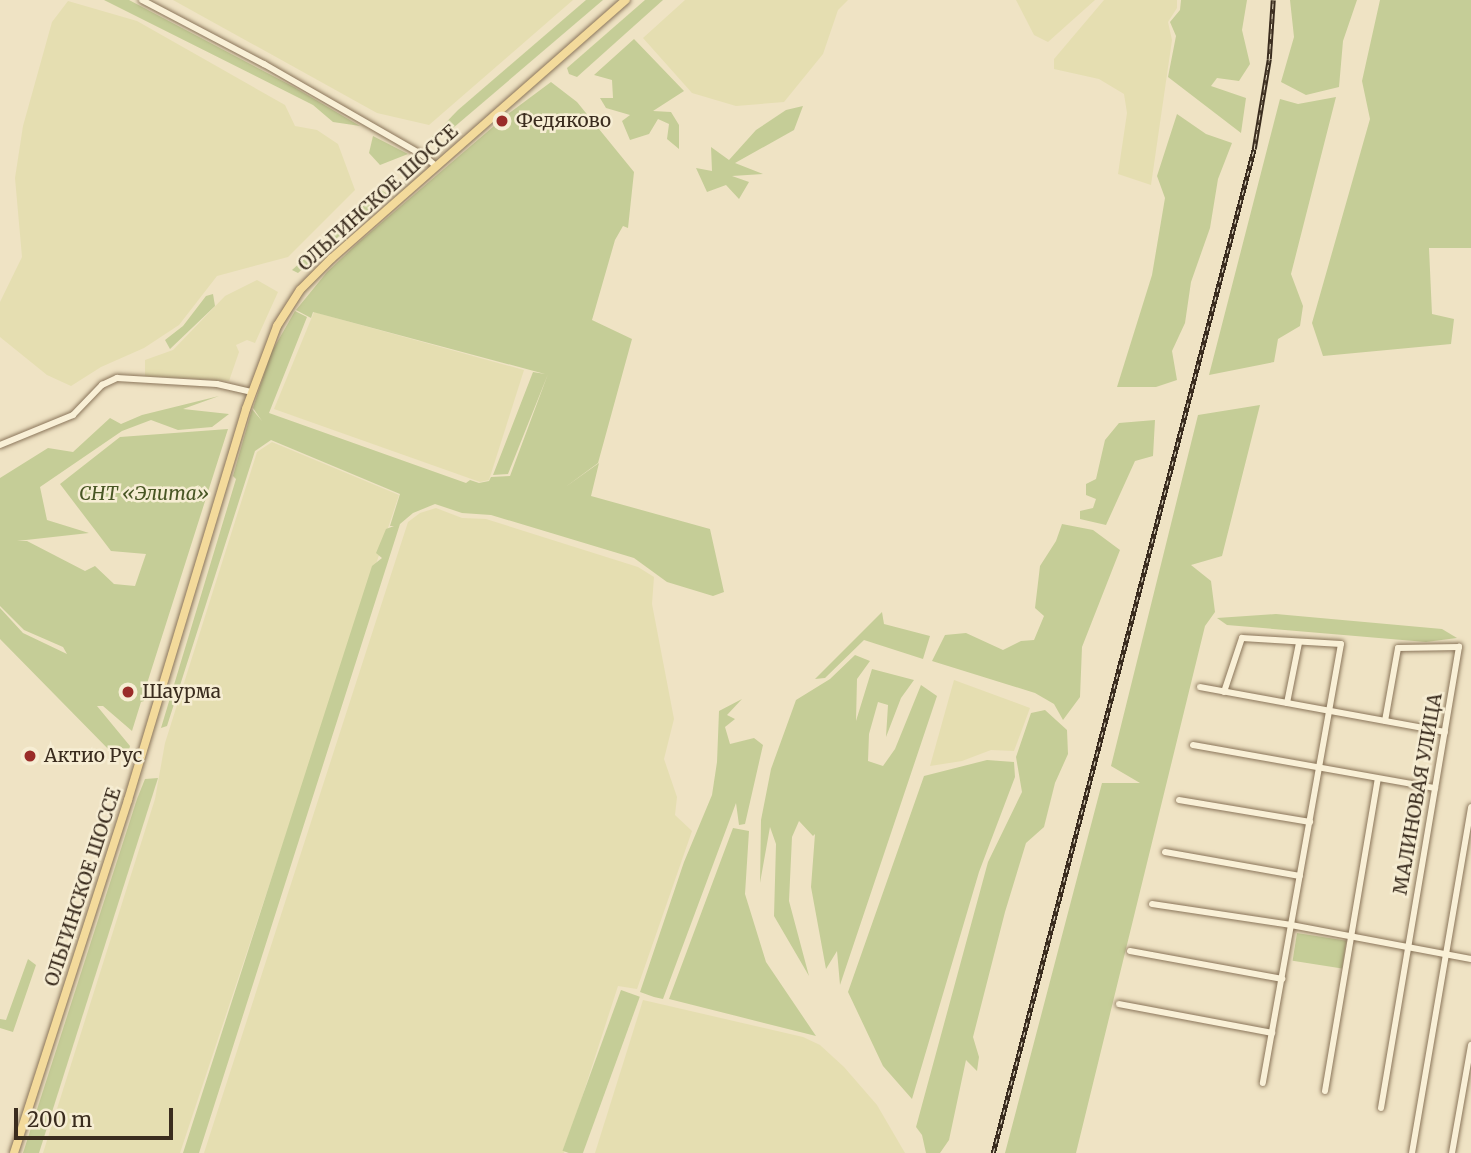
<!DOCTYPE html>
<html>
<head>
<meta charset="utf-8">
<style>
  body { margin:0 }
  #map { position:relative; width:1471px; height:1153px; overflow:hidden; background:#efe3c4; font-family:Merriweather,serif }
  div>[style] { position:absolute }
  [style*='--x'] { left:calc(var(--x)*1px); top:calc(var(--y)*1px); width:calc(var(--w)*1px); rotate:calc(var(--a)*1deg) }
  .farmland>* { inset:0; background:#e5deb1 }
  .green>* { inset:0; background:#c5cd97; transform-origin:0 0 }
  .roads { filter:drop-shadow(0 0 2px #8a755a) drop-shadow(0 0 2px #8a755a) }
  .minor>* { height:6px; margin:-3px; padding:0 3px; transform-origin:3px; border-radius:3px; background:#f9f0d7 }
  .major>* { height:8px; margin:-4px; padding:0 4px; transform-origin:4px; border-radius:4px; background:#f3da9b }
  .rail>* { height:4.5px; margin-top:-2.25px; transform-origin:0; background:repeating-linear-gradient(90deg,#f6edd3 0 5px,#3a2c1e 0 10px); box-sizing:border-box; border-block:2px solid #3a2c1e }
  .dots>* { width:19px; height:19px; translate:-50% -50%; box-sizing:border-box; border:4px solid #f6edd3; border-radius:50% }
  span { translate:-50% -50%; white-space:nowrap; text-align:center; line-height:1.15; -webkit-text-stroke:5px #f6edd3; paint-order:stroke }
  .poi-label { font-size:19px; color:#3a2c1e }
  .left { translate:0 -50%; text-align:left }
  .street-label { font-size:19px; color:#3a2c1e }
  .park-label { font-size:19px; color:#485624; font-style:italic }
  .scale { position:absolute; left:14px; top:1108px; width:159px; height:32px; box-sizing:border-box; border:4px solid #3a2c1e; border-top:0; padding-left:9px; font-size:21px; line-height:24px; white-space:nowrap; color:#3a2c1e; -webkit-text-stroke:5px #f6edd3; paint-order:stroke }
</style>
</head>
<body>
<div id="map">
  <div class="farmland">
    <i style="clip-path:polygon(173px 0,573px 0,429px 125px,377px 113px)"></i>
    <i style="clip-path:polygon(685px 0,848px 0,838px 10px,823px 54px,784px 102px,736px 106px,692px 93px,643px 38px)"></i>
    <i style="clip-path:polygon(1016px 0,1095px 0,1048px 42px,1034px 35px)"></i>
    <i style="clip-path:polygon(1104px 0,1177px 0,1177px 8px,1168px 22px,1172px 40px,1151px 185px,1118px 174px,1127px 113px,1124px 94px,1099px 79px,1054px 69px,1054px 59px)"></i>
    <i style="clip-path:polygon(68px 1px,137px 21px,285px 105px,295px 126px,317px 130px,338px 144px,355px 190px,288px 257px,217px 276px,179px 325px,144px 348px,101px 367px,71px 386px,47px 375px,0 337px,0 302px,22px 257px,15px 178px,23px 126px,52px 22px)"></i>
    <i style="clip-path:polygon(257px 280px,278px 292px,255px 343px,247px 340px,236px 345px,239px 352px,229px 381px,145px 376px,145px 360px,173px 350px,225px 296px)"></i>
    <i style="clip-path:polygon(314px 312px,524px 370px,489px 480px,480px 482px,274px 409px)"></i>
    <i style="clip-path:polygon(272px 442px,399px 495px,180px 1153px,43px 1153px,155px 799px,165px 743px,257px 452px)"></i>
    <i style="clip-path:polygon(436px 508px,462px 518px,486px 519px,638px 567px,654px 577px,652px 604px,674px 719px,664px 759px,677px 797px,675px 815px,692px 831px,637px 989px,618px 986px,564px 1153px,204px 1153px,408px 522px,420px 513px)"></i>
    <i style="clip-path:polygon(954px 680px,1030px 708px,1014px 751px,991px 750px,962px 761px,930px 766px)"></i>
    <i style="clip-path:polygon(643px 1000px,803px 1037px,820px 1045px,844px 1067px,877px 1105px,905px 1153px,595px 1153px)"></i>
  </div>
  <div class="green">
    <i style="clip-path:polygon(104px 0,129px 0,294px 87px,360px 126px,333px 122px,313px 105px)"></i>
    <i style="clip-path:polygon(586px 0,603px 0,446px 134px,431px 138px,458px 110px)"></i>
    <i style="clip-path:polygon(645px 0,663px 0,577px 77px,569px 74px,567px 68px)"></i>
    <i style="clip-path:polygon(1181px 0,1247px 0,1242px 30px,1250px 64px,1239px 81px,1217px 78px,1211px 86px,1246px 98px,1241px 133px,1168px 77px,1176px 36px,1170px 22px,1180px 10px)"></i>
    <i style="clip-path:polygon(1290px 0,1357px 0,1343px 41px,1339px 87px,1306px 95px,1281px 82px,1294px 37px)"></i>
    <i style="clip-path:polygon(1380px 0,1471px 0,1471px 248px,1429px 248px,1432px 314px,1454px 319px,1451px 344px,1323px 356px,1312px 323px,1370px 119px,1362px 81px)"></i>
    <i style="clip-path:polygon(634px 39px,684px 91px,653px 111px,671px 112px,679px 125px,679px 149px,667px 139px,669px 124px,658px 119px,649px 134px,630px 140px,622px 121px,630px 115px,606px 108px,600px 98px,613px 98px,612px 80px,594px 75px)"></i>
    <i style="clip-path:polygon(551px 82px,577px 102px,634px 172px,628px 228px,623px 226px,615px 240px,592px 320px,632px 339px,598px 463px,564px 488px,599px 463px,591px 496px,710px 529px,724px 592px,713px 596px,667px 582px,634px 558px,491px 515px,462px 513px,435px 504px,413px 513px,400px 524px,199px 1153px,183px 1153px,372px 566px,382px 558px,376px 553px,386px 529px,394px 526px,390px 526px,400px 494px,271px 440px,255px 451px,167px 726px,161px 728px,236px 479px,233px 476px,252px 409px,262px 421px,253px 408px,271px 353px,295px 311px,307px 317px,269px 413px,466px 483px,470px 480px,479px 483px,489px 481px,491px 477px,510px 476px,548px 374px,508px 474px,493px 475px,533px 372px,545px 374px,313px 312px,311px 318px,296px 310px,327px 272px,359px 242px,494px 126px,499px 126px,505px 120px,504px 117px)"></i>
    <i style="clip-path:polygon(1336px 97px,1291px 274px,1303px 306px,1300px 326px,1278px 339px,1274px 362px,1209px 375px,1280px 99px,1298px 104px)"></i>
    <i style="clip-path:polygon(803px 106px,794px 130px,735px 163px,763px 174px,732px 176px,749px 182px,739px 199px,726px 185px,707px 192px,696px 168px,712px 171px,711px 147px,729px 160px,756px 130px,786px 110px)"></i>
    <i style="clip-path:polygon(1177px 114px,1206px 134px,1232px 143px,1218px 179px,1210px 228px,1191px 282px,1185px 323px,1172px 351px,1177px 380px,1156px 387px,1117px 387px,1152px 275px,1165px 198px,1157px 176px)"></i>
    <i style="clip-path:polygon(373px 136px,408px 154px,380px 165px,369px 153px)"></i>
    <i style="clip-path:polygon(381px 190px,388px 194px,298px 273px,292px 270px)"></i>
    <i style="clip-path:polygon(213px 294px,215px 306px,170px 349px,165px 340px,183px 326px,206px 296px)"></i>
    <i style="clip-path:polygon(219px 396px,183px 409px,229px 414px,212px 427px,178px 430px,151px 420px,122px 431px,40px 487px,47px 520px,89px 533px,17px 541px,27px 541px,85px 571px,95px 566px,114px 584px,135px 586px,146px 554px,111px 551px,60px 484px,120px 437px,228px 429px,144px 693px,144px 701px,141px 702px,132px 731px,103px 706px,97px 706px,130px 746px,127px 758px,115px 756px,0 639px,0 608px,23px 633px,67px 654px,63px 647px,24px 630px,0 606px,0 478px,48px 448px,73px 452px,110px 418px,121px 424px,142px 415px)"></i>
    <i style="clip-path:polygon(1260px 405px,1222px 556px,1191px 565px,1211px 581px,1215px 612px,1205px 626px,1076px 1153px,1005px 1153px,1102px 783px,1140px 783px,1111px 766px,1198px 415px)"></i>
    <i style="clip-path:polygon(1155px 420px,1153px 456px,1135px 461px,1106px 525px,1080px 519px,1080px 511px,1093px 508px,1096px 499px,1086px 495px,1086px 484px,1096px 479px,1105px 440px,1119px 423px)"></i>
    <i style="clip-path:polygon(1062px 524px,1093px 530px,1120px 550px,1082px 647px,1080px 697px,1063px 720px,1054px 704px,1035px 693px,932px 661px,945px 635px,966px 633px,1003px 650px,1021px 641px,1034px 640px,1044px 616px,1035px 608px,1040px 566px,1056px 541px)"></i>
    <i style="clip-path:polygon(882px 612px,884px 624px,930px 636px,923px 659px,864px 640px,825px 678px,815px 679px)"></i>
    <i style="clip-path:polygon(1276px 614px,1442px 629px,1457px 638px,1426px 642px,1227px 625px,1217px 618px)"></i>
    <i style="clip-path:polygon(855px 655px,870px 661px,857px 679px,856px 721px,872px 669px,914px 680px,901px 698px,886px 737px,888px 705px,878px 702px,869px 734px,868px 761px,883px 766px,895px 749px,921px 685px,937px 696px,840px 985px,837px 951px,826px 969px,811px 887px,815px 834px,813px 836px,799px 821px,792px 837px,789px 901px,809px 976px,774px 916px,776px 844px,770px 827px,760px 883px,761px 820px,771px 769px,796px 700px,830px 679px)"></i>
    <i style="clip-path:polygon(742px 699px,727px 715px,735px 719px,725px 727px,730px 744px,754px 738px,763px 745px,745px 824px,739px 825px,736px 803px,663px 999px,654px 997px,640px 992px,684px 862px,712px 795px,717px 762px,719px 711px)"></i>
    <i style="clip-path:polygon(1045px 710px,1067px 730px,1068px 754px,1055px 783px,1044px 827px,1026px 843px,1005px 912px,973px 1037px,979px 1057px,977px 1071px,966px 1060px,949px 1140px,940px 1153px,926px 1153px,922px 1135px,916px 1127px,988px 862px,1022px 792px,1016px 757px,1031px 713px)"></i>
    <i style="clip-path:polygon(987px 760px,1014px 762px,1015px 777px,979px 872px,912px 1099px,883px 1066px,848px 992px,924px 776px)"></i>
    <i style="clip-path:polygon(158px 778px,39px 1153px,23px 1153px,137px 799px,145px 779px)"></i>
    <i style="clip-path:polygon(733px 828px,749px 831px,745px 894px,766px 962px,816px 1036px,669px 999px)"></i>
    <i style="left:1297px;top:933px;width:50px;height:28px;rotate:9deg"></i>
    <i style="clip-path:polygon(28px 959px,36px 965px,13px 1032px,0 1028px,0 1019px,6px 1020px)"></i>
    <i style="left:621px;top:990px;width:20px;height:171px;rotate:20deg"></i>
  </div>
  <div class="roads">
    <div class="minor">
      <i style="--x:142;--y:0;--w:138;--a:27.7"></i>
      <i style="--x:264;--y:64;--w:185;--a:29.9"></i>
      <i style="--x:424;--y:156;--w:16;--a:40"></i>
      <i style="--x:0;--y:445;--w:79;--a:-22.3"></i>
      <i style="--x:73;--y:415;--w:42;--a:-46"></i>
      <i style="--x:102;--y:385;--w:17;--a:-25"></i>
      <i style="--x:117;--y:378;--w:100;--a:3.4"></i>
      <i style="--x:217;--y:384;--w:36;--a:13"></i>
      <i style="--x:1200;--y:687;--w:249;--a:10.4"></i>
      <i style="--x:1224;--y:692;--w:57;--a:-71.6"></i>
      <i style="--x:1242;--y:638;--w:99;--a:3.5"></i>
      <i style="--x:1341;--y:644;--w:446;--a:100.1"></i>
      <i style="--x:1287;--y:703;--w:61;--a:-78.7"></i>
      <i style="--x:1193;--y:745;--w:246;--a:10.1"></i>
      <i style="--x:1179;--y:800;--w:133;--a:9.5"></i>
      <i style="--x:1165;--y:852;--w:137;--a:10.1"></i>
      <i style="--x:1152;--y:904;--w:141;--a:8.6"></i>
      <i style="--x:1291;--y:925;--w:183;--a:10.7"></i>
      <i style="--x:1130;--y:951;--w:155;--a:10.4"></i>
      <i style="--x:1119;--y:1004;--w:156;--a:10.7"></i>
      <i style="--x:1325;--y:1091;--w:316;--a:-80.4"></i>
      <i style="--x:1381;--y:1108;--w:468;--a:-80.4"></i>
      <i style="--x:1459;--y:647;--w:61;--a:179.1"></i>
      <i style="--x:1398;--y:648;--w:74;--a:100.1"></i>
      <i style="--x:1412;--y:1153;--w:351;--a:-80.3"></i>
      <i style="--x:1452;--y:1153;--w:110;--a:-80"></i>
    </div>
    <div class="major">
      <i style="--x:14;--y:1153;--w:371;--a:-72.1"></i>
      <i style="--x:128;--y:800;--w:408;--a:-73.2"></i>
      <i style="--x:246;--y:409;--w:89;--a:-69.5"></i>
      <i style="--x:277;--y:326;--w:43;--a:-57.4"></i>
      <i style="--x:300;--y:290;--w:45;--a:-45"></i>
      <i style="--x:332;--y:258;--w:391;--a:-41.3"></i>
    </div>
  </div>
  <div class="rail">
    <i style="--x:993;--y:1153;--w:1037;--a:-75.43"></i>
    <i style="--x:1254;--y:149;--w:91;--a:-80.5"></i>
    <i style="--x:1269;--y:59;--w:59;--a:-86.1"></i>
  </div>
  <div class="dots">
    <i style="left:502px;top:121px;background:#9a2c29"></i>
    <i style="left:128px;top:692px;background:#9a2c29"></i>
    <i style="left:30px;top:756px;background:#9a2c29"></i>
  </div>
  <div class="poi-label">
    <span class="left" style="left:516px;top:121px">Федяково</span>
    <span class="left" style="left:142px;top:692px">Шаурма</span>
    <span class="left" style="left:44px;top:756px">Актио Рус</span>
  </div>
  <div class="street-label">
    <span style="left:378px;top:198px;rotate:-42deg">ОЛЬГИНСКОЕ ШОССЕ</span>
    <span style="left:1418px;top:794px;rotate:-80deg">МАЛИНОВАЯ УЛИЦА</span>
    <span style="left:83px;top:887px;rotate:-72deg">ОЛЬГИНСКОЕ ШОССЕ</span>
  </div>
  <div class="park-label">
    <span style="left:144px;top:494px">СНТ «Элита»</span>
  </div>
  <div class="scale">200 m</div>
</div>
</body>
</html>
